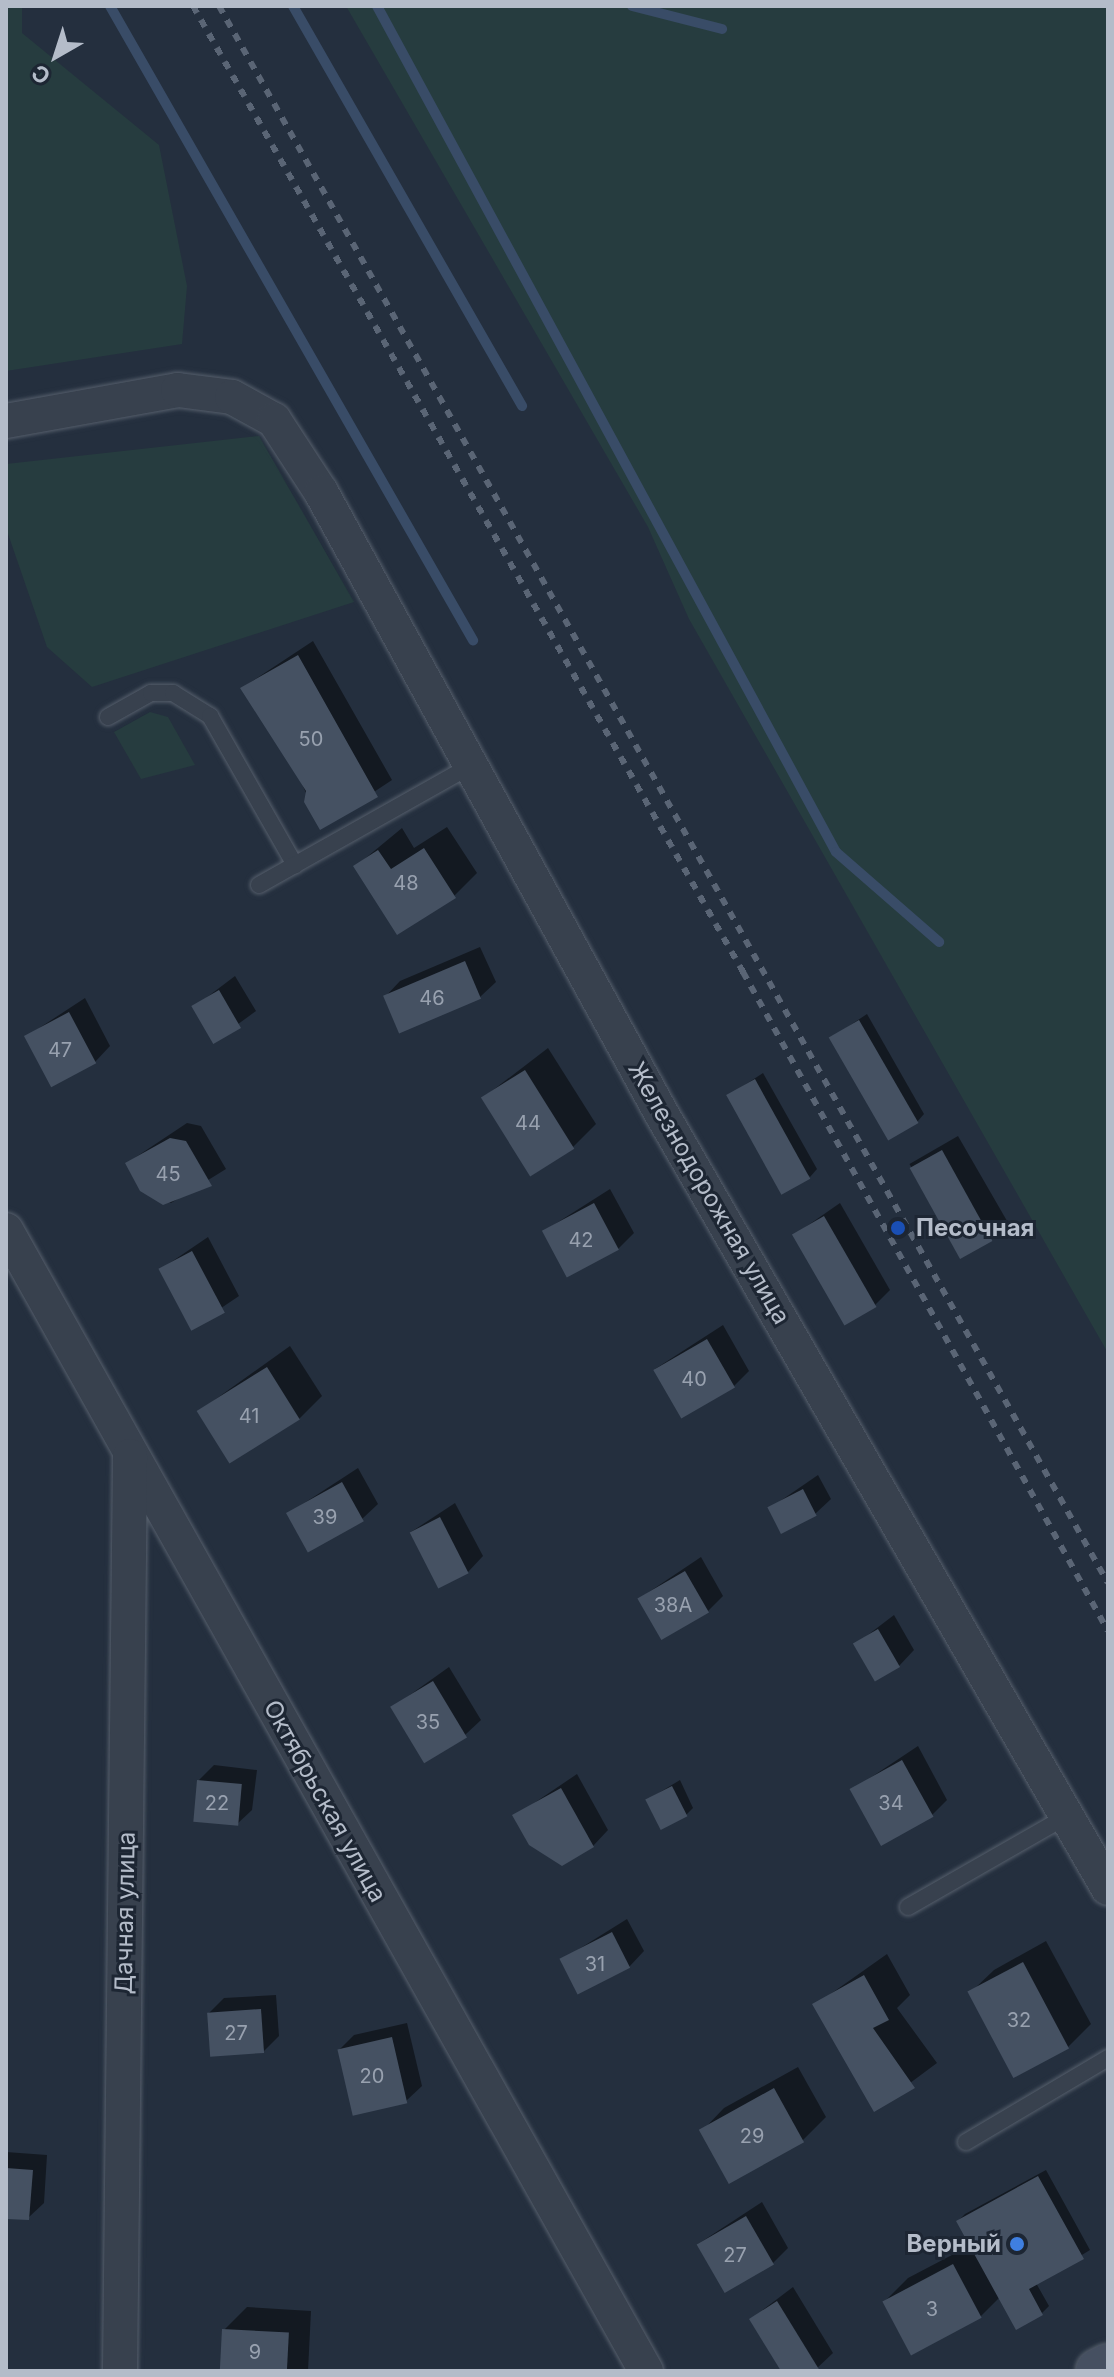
<!DOCTYPE html>
<html>
<head>
<meta charset="utf-8">
<style>
  body { margin:0 }
  #map { position:relative; width:1114px; height:2377px; overflow:hidden; background:#242f3e; font-family:Inter,sans-serif }
  div>[style] { position:absolute }
  [style*='--x'] { left:calc(var(--x)*1px); top:calc(var(--y)*1px); width:calc(var(--w)*1px); rotate:calc(var(--a)*1deg) }
  .green>* { inset:0; background:#263c3f }
  .shadow>* { inset:0; background:#0007; transform-origin:0 0 }
  .stream>* { height:10px; margin:-5px; padding:0 5px; transform-origin:5px; border-radius:5px; background:#394c67 }
  .building>* { inset:0; background:#455162; transform-origin:0 0 }
  .roads { filter:drop-shadow(0 0 2px #565f6c) drop-shadow(0 0 2px #565f6c) }
  .service>* { height:16px; margin:-8px; padding:0 8px; transform-origin:8px; border-radius:8px; background:#38414e }
  .minor>* { height:34px; margin:-17px; padding:0 17px; transform-origin:17px; border-radius:17px; background:#38414e }
  .secondary>* { height:44px; margin:-22px; padding:0 22px; transform-origin:22px; border-radius:22px; background:#465061 }
  .rail>* { height:6px; margin-top:-3px; transform-origin:0; background:repeating-linear-gradient(90deg,#5a6575 0 8px,transparent 0 16px) }
  .dots>* { width:22px; height:22px; translate:-50% -50%; box-sizing:border-box; border:4px solid #1d2633; border-radius:50% }
  span { translate:-50% -50%; white-space:nowrap; text-align:center; line-height:1.15; -webkit-text-stroke:6px #1d2633; paint-order:stroke }
  .number-label { font-size:20px; color:#98a1af }
  .number-label span { -webkit-text-stroke-width:0 }
  .street-label { font-size:24px; color:#b4bcc9 }
  .poi-label { font-size:24px; color:#b4bcc9; font-weight:700 }
  .left { translate:0 -50%; text-align:left }
  .right { translate:-100% -50%; text-align:right }
  .frame { position:absolute; inset:0; border:8px solid #b4bcc9; pointer-events:none }
  .north { position:absolute; left:16px; top:16px; width:80px; height:80px; -webkit-text-stroke:6px #1d2633; paint-order:stroke; rotate:219deg; font-size:22px; font-weight:700; line-height:32px; text-align:center; color:#b4bcc9 }
  .north::after { content:''; display:block; margin:auto; width:28px; height:36px; background:#b4bcc9; clip-path:polygon(50% 0,100% 100%,50% 72%,0 100%) }
</style>
</head>
<body>
<div id="map">
  <div class="green">
    <i style="clip-path:polygon(6px 6px,22px 6px,22px 33px,159px 145px,187px 286px,182px 344px,6px 371px)"></i>
    <i style="clip-path:polygon(346px 6px,1108px 6px,1108px 1353px,689px 619px,648px 527px)"></i>
    <i style="clip-path:polygon(259px 436px,354px 602px,92px 687px,47px 647px,6px 528px,6px 464px)"></i>
    <i style="clip-path:polygon(150px 712px,168px 717px,195px 765px,141px 779px,114px 732px)"></i>
  </div>
  <div class="shadow">
    <i style="clip-path:polygon(313px 641px,392px 780px,321px 827px,291px 759px,242px 688px)"></i>
    <i style="clip-path:polygon(447px 827px,477px 873px,454px 896px,356px 866px,402px 828px,414px 848px)"></i>
    <i style="clip-path:polygon(480px 947px,496px 982px,480px 997px,385px 997px,400px 981px)"></i>
    <i style="clip-path:polygon(235px 976px,256px 1011px,215px 1041px,194px 1007px)"></i>
    <i style="clip-path:polygon(85px 998px,110px 1046px,95px 1062px,27px 1036px)"></i>
    <i style="clip-path:polygon(867px 1014px,924px 1114px,917px 1122px,831px 1038px)"></i>
    <i style="clip-path:polygon(548px 1048px,596px 1124px,573px 1147px,484px 1097px)"></i>
    <i style="clip-path:polygon(763px 1073px,817px 1169px,810px 1177px,728px 1096px)"></i>
    <i style="clip-path:polygon(187px 1123px,201px 1126px,226px 1169px,171px 1203px,141px 1190px,127px 1163px)"></i>
    <i style="left:958px;top:1136px;width:101px;height:56px;rotate:60deg"></i>
    <i style="clip-path:polygon(610px 1189px,634px 1233px,618px 1249px,544px 1231px)"></i>
    <i style="clip-path:polygon(840px 1203px,890px 1290px,874px 1306px,794px 1235px)"></i>
    <i style="clip-path:polygon(208px 1237px,239px 1296px,193px 1327px,161px 1269px)"></i>
    <i style="clip-path:polygon(723px 1325px,749px 1371px,733px 1387px,655px 1369px)"></i>
    <i style="clip-path:polygon(290px 1346px,322px 1396px,299px 1419px,199px 1411px)"></i>
    <i style="clip-path:polygon(358px 1468px,378px 1504px,362px 1519px,289px 1513px)"></i>
    <i style="clip-path:polygon(818px 1475px,831px 1499px,815px 1514px,770px 1508px)"></i>
    <i style="clip-path:polygon(455px 1503px,483px 1556px,468px 1572px,411px 1532px)"></i>
    <i style="clip-path:polygon(701px 1557px,723px 1596px,708px 1611px,640px 1598px)"></i>
    <i style="clip-path:polygon(894px 1615px,914px 1650px,899px 1666px,856px 1644px)"></i>
    <i style="clip-path:polygon(449px 1667px,481px 1720px,465px 1735px,393px 1707px)"></i>
    <i style="clip-path:polygon(918px 1746px,947px 1800px,932px 1815px,852px 1790px)"></i>
    <i style="clip-path:polygon(214px 1765px,257px 1770px,252px 1810px,236px 1825px,199px 1780px)"></i>
    <i style="clip-path:polygon(577px 1774px,608px 1830px,593px 1846px,515px 1816px)"></i>
    <i style="clip-path:polygon(680px 1780px,693px 1808px,686px 1815px,647px 1800px)"></i>
    <i style="clip-path:polygon(627px 1919px,644px 1951px,629px 1967px,563px 1959px)"></i>
    <i style="clip-path:polygon(1046px 1941px,1091px 2024px,1068px 2047px,1016px 2075px,971px 1992px,994px 1970px)"></i>
    <i style="clip-path:polygon(887px 1954px,910px 1995px,897px 2008px,937px 2063px,875px 2109px,815px 2005px)"></i>
    <i style="clip-path:polygon(276px 1995px,279px 2036px,264px 2051px,209px 2013px,224px 1998px)"></i>
    <i style="clip-path:polygon(407px 2023px,422px 2086px,406px 2101px,339px 2050px,354px 2035px)"></i>
    <i style="clip-path:polygon(798px 2067px,826px 2117px,803px 2140px,729px 2181px,702px 2131px,724px 2108px)"></i>
    <i style="clip-path:polygon(6px 2152px,47px 2155px,44px 2203px,28px 2218px,6px 2217px)"></i>
    <i style="clip-path:polygon(1046px 2170px,1090px 2250px,1036px 2283px,1049px 2306px,1042px 2313px,1000px 2297px,981px 2316px,885px 2301px,908px 2278px,971px 2245px,958px 2221px,965px 2214px)"></i>
    <i style="clip-path:polygon(762px 2202px,788px 2248px,772px 2264px,698px 2244px)"></i>
    <i style="clip-path:polygon(793px 2287px,833px 2353px,814px 2371px,783px 2371px,751px 2319px)"></i>
    <i style="clip-path:polygon(247px 2307px,311px 2311px,308px 2371px,222px 2371px,224px 2330px)"></i>
  </div>
  <div class="stream">
    <i style="--x:110;--y:6;--w:731;--a:60.21"></i>
    <i style="--x:293;--y:6;--w:461;--a:60.2"></i>
    <i style="--x:377;--y:6;--w:962;--a:61.52"></i>
    <i style="--x:836;--y:852;--w:137;--a:41.1"></i>
    <i style="--x:632;--y:6;--w:93;--a:14.3"></i>
  </div>
  <div class="building">
    <i style="clip-path:polygon(298px 655px,378px 797px,320px 830px,304px 802px,306px 791px,240px 688px)"></i>
    <i style="clip-path:polygon(424px 848px,456px 898px,397px 935px,353px 866px,378px 850px,391px 869px)"></i>
    <i style="left:465px;top:961px;width:41px;height:89px;rotate:67deg"></i>
    <i style="left:219px;top:990px;width:44px;height:32px;rotate:60deg"></i>
    <i style="left:69px;top:1012px;width:58px;height:51px;rotate:62deg"></i>
    <i style="left:859px;top:1020px;width:119px;height:35px;rotate:60deg"></i>
    <i style="left:525px;top:1070px;width:93px;height:52px;rotate:58deg"></i>
    <i style="left:755px;top:1079px;width:114px;height:33px;rotate:61deg"></i>
    <i style="clip-path:polygon(170px 1138px,186px 1141px,212px 1186px,163px 1205px,140px 1191px,125px 1163px)"></i>
    <i style="left:942px;top:1150px;width:104px;height:37px;rotate:61deg"></i>
    <i style="left:594px;top:1203px;width:53px;height:59px;rotate:62deg"></i>
    <i style="left:824px;top:1216px;width:105px;height:37px;rotate:60deg"></i>
    <i style="left:192px;top:1251px;width:70px;height:38px;rotate:62deg"></i>
    <i style="left:707px;top:1339px;width:56px;height:62px;rotate:60deg"></i>
    <i style="left:267px;top:1367px;width:62px;height:83px;rotate:58deg"></i>
    <i style="left:342px;top:1482px;width:45px;height:64px;rotate:61deg"></i>
    <i style="left:803px;top:1489px;width:30px;height:40px;rotate:63deg"></i>
    <i style="left:440px;top:1517px;width:63px;height:34px;rotate:63deg"></i>
    <i style="left:685px;top:1571px;width:48px;height:55px;rotate:60deg"></i>
    <i style="left:878px;top:1629px;width:44px;height:29px;rotate:60deg"></i>
    <i style="left:433px;top:1681px;width:66px;height:50px;rotate:59deg"></i>
    <i style="left:902px;top:1760px;width:65px;height:60px;rotate:61deg"></i>
    <i style="left:197px;top:1780px;width:45px;height:42px;rotate:5deg"></i>
    <i style="left:672px;top:1786px;width:34px;height:30px;rotate:63deg"></i>
    <i style="clip-path:polygon(561px 1788px,594px 1847px,562px 1866px,529px 1845px,512px 1815px)"></i>
    <i style="left:612px;top:1932px;width:40px;height:59px;rotate:63deg"></i>
    <i style="left:1023px;top:1962px;width:98px;height:63px;rotate:62deg"></i>
    <i style="clip-path:polygon(864px 1975px,889px 2020px,873px 2028px,915px 2088px,874px 2112px,812px 2004px)"></i>
    <i style="left:261px;top:2009px;width:44px;height:54px;rotate:86deg"></i>
    <i style="left:392px;top:2037px;width:68px;height:56px;rotate:77deg"></i>
    <i style="left:774px;top:2088px;width:62px;height:86px;rotate:61deg"></i>
    <i style="clip-path:polygon(6px 2168px,33px 2170px,29px 2220px,6px 2219px)"></i>
    <i style="clip-path:polygon(1038px 2176px,1084px 2259px,1029px 2289px,1043px 2315px,1016px 2330px,956px 2221px)"></i>
    <i style="left:746px;top:2216px;width:56px;height:57px;rotate:60deg"></i>
    <i style="left:953px;top:2264px;width:61px;height:80px;rotate:62deg"></i>
    <i style="clip-path:polygon(777px 2301px,820px 2371px,781px 2371px,749px 2319px)"></i>
    <i style="left:222px;top:2329px;width:67px;height:42px;rotate:3deg"></i>
  </div>
  <div class="roads">
    <div class="service">
      <i style="--x:108;--y:717;--w:49;--a:-29.2"></i>
      <i style="--x:151;--y:693;--w:22;--a:0"></i>
      <i style="--x:173;--y:693;--w:44;--a:31.9"></i>
      <i style="--x:210;--y:716;--w:172;--a:60.3"></i>
      <i style="--x:259;--y:885;--w:242;--a:-29.4"></i>
      <i style="--x:908;--y:1907;--w:183;--a:-29.8"></i>
      <i style="--x:966;--y:2142;--w:165;--a:-30.6"></i>
    </div>
    <div class="minor">
      <i style="--x:6;--y:421;--w:175;--a:-10.2"></i>
      <i style="--x:178;--y:390;--w:54;--a:7.4"></i>
      <i style="--x:232;--y:397;--w:48;--a:28.7"></i>
      <i style="--x:274;--y:420;--w:86;--a:56.9"></i>
      <i style="--x:321;--y:492;--w:706;--a:61.29"></i>
      <i style="--x:660;--y:1111;--w:897;--a:60.03"></i>
      <i style="--x:6;--y:1230;--w:1308;--a:60.71"></i>
      <i style="--x:120;--y:2371;--w:915;--a:-89.37"></i>
    </div>
    <div class="secondary">
      <i style="--x:1098;--y:2371;--w:11;--a:-27"></i>
    </div>
  </div>
  <div class="rail">
    <i style="--x:193;--y:6;--w:1112;--a:60.34"></i>
    <i style="--x:743;--y:972;--w:753;--a:61.02"></i>
    <i style="--x:219;--y:6;--w:1810;--a:60.59"></i>
  </div>
  <div class="dots">
    <i style="left:898px;top:1228px;background:#1a4fb4"></i>
    <i style="left:1017px;top:2244px;background:#3f7fe0"></i>
  </div>
  <div class="number-label">
    <span style="left:311px;top:739px">50</span>
    <span style="left:406px;top:883px">48</span>
    <span style="left:432px;top:998px">46</span>
    <span style="left:60px;top:1050px">47</span>
    <span style="left:528px;top:1123px">44</span>
    <span style="left:168px;top:1174px">45</span>
    <span style="left:581px;top:1240px">42</span>
    <span style="left:694px;top:1379px">40</span>
    <span style="left:249px;top:1416px">41</span>
    <span style="left:325px;top:1517px">39</span>
    <span style="left:673px;top:1605px">38А</span>
    <span style="left:428px;top:1722px">35</span>
    <span style="left:217px;top:1803px">22</span>
    <span style="left:891px;top:1803px">34</span>
    <span style="left:595px;top:1964px">31</span>
    <span style="left:1019px;top:2020px">32</span>
    <span style="left:236px;top:2033px">27</span>
    <span style="left:372px;top:2076px">20</span>
    <span style="left:752px;top:2136px">29</span>
    <span style="left:735px;top:2255px">27</span>
    <span style="left:932px;top:2309px">3</span>
    <span style="left:255px;top:2352px">9</span>
  </div>
  <div class="street-label">
    <span style="left:709px;top:1193px;rotate:60deg">Железнодорожная улица</span>
    <span style="left:325px;top:1801px;rotate:61deg">Октябрьская улица</span>
    <span style="left:125px;top:1913px;rotate:-89deg">Дачная улица</span>
  </div>
  <div class="poi-label">
    <span class="left" style="left:916px;top:1228px">Песочная</span>
    <span class="right" style="left:1001px;top:2244px">Верный</span>
  </div>
  <div class="frame"></div>
  <div class="north">С</div>
</div>
</body>
</html>
